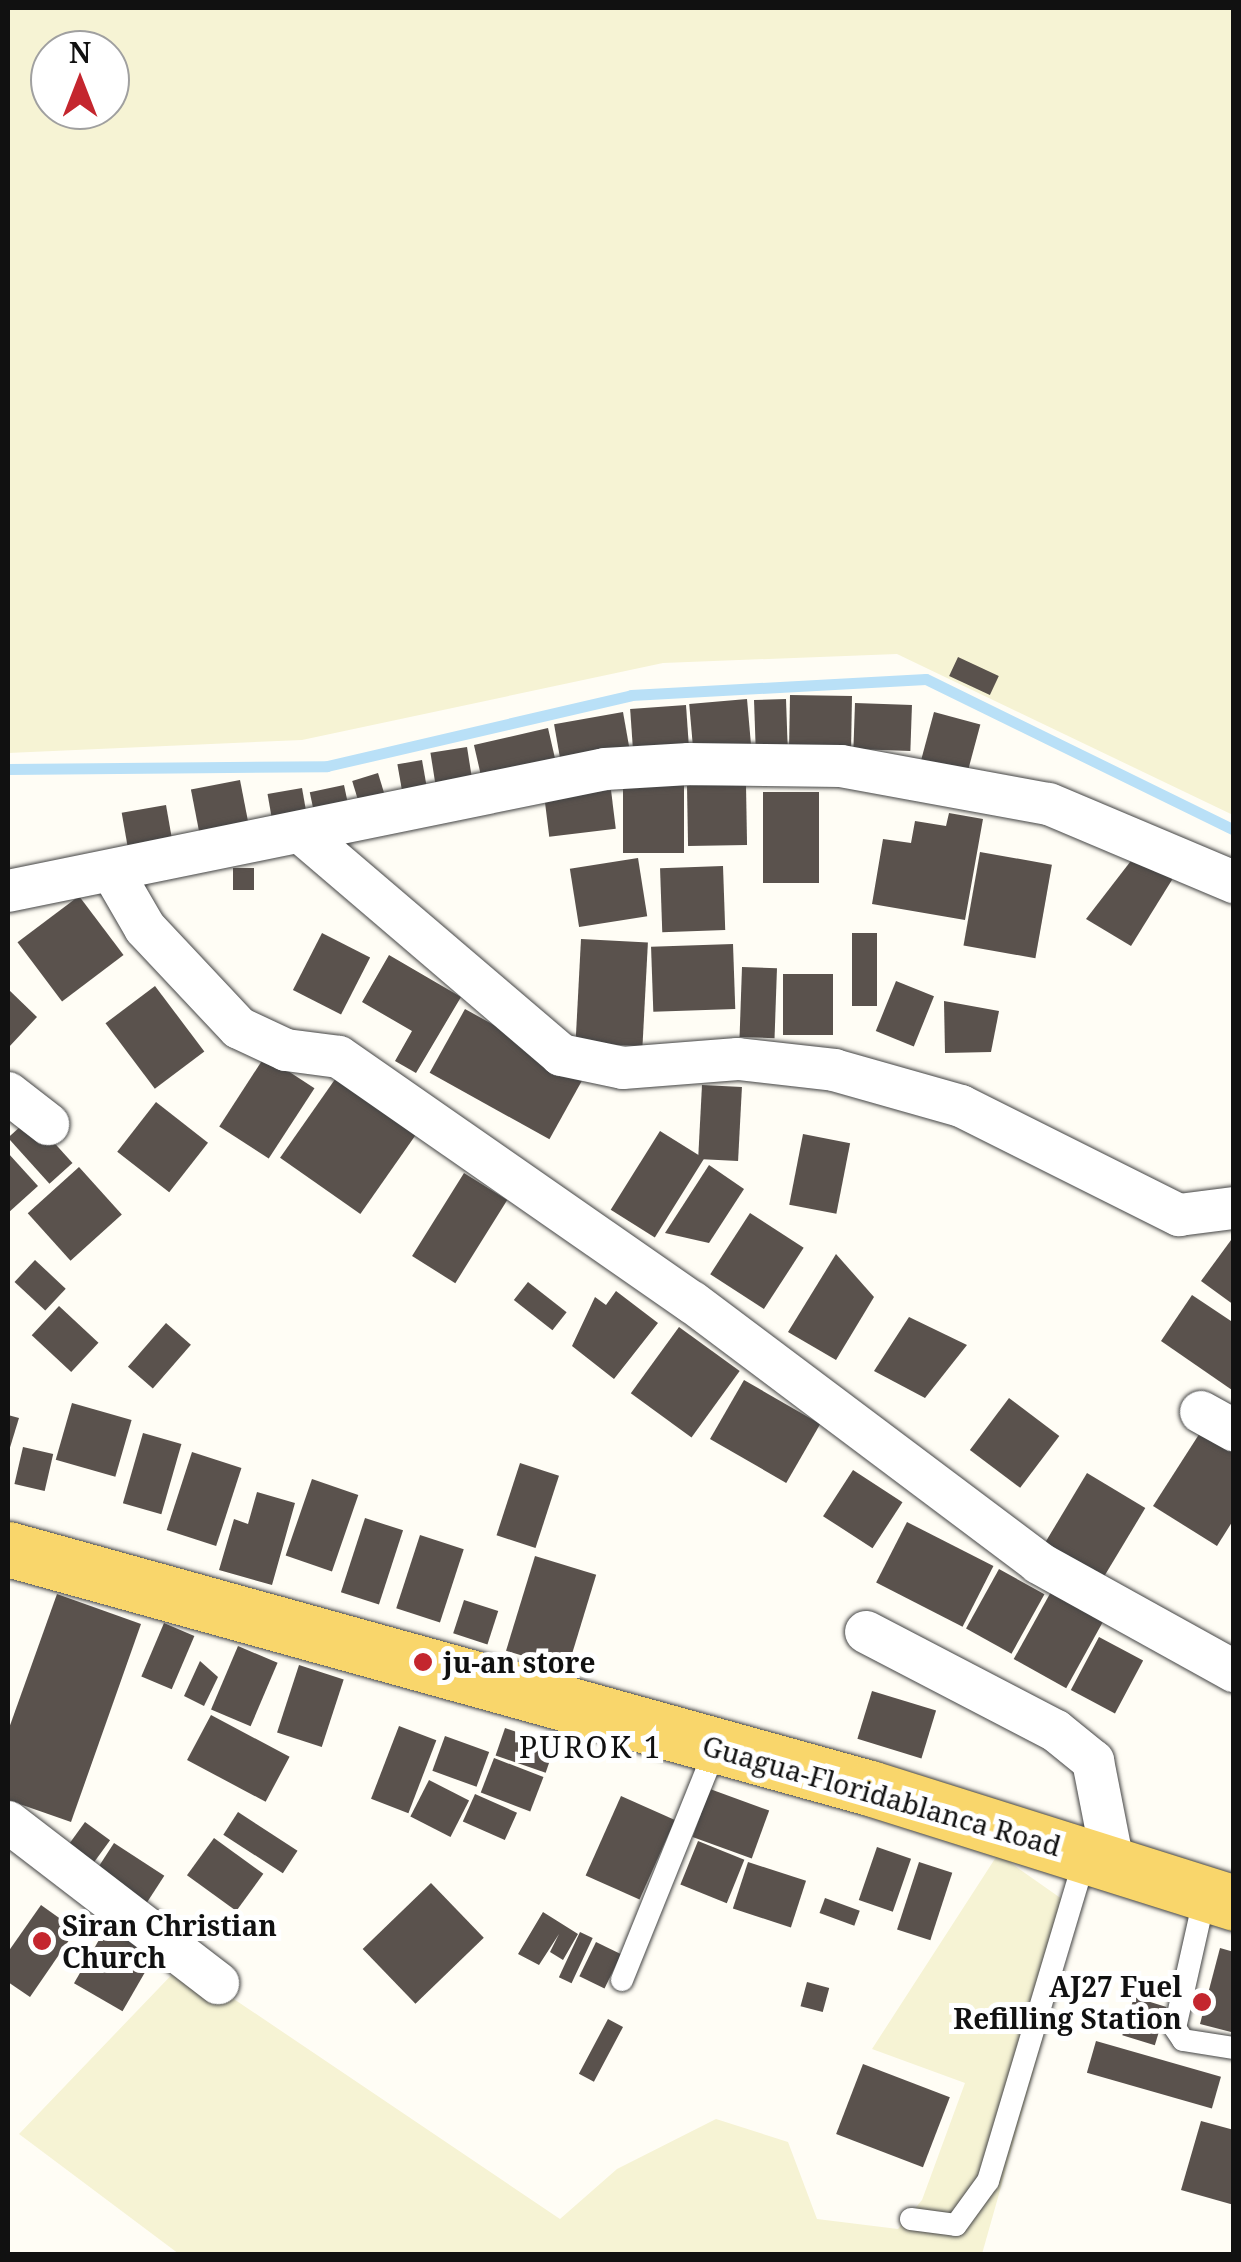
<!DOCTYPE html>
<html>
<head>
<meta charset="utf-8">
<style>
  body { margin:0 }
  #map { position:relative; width:1241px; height:2262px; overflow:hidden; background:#fffdf5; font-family:"Noto Serif",serif }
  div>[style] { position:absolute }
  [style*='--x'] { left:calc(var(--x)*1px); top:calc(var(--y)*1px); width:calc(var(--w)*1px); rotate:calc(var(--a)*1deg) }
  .farmland>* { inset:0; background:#f6f3d4 }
  .stream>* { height:11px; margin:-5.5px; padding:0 5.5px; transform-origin:5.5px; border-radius:5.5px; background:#b9e0f7 }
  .building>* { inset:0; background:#5a524d; transform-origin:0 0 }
  .roads { filter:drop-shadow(0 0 2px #444) drop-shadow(0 0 2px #444) }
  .lane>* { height:22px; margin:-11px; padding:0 11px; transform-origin:11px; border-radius:11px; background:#fff }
  .street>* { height:42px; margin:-21px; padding:0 21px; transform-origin:21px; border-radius:21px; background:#fff }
  .primary>* { height:55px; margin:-27.5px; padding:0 27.5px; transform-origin:27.5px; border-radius:27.5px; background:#f9d66b }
  .dots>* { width:28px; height:28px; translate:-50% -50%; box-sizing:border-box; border:5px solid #fff; border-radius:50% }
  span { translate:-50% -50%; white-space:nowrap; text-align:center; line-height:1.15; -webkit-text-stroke:10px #fff; paint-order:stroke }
  .poi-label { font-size:28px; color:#111; font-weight:700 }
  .left { translate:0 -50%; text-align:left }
  .right { translate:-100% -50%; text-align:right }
  .street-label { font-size:28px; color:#111 }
  .neighbourhood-label { font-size:30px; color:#111; letter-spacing:2.5px }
  .frame { position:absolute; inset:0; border:10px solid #111; pointer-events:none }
  .north { position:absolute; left:30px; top:30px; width:100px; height:100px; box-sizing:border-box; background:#fff; border:2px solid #a0a0a0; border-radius:50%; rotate:0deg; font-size:28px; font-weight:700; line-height:40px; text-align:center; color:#111 }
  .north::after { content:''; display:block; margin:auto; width:35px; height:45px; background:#c4262e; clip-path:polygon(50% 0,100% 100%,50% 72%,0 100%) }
</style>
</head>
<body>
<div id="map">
  <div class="farmland">
    <i style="clip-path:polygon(evenodd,8px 8px,1233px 8px,1233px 815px,897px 654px,663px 663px,302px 740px,8px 753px,8px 8px,50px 50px,110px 50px,110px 110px,50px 110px,50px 50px)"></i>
    <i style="clip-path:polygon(998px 1854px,1079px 1911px,982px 2254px,179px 2254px,19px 2134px,182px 1964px,560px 2219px,617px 2169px,716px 2119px,788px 2142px,817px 2219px,898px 2229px,922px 2200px,965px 2083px,872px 2049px)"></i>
  </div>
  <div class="stream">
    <i style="--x:8;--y:769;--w:319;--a:-0.5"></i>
    <i style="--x:327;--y:766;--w:312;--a:-13.1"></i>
    <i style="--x:631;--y:695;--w:295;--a:-3.1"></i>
    <i style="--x:926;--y:679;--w:343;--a:26.1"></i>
  </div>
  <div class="building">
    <i style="left:958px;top:657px;width:45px;height:21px;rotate:25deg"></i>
    <i style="left:790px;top:695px;width:62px;height:54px;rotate:1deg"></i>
    <i style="left:747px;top:699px;width:47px;height:58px;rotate:85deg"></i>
    <i style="left:786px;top:699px;width:48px;height:32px;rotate:88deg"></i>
    <i style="left:855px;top:703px;width:57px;height:46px;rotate:2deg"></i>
    <i style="left:686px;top:705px;width:42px;height:56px;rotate:86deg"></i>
    <i style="left:623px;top:712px;width:45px;height:70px;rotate:80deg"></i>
    <i style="left:934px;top:712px;width:48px;height:52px;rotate:15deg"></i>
    <i style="left:548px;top:728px;width:43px;height:76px;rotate:77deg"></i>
    <i style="left:467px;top:747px;width:33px;height:37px;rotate:81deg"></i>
    <i style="left:422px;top:760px;width:39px;height:25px;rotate:80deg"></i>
    <i style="left:378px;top:773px;width:34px;height:27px;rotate:73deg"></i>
    <i style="left:240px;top:780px;width:54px;height:50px;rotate:79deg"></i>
    <i style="left:623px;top:784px;width:61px;height:69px"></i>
    <i style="left:344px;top:785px;width:35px;height:35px;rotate:78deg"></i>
    <i style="left:746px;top:785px;width:60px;height:59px;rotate:89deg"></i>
    <i style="left:302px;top:788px;width:42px;height:35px;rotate:80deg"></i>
    <i style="left:611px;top:790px;width:39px;height:67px;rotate:83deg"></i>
    <i style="left:763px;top:792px;width:56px;height:91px"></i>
    <i style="left:166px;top:805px;width:40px;height:45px;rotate:80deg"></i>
    <i style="clip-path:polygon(949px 813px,983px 819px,965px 920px,872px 904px,883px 839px,911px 843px,915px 821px,946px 826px)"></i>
    <i style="left:980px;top:852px;width:73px;height:95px;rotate:10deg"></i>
    <i style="clip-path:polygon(1137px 853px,1175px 875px,1131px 946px,1086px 919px)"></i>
    <i style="left:638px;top:858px;width:59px;height:69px;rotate:81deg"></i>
    <i style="left:723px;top:866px;width:64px;height:63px;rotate:88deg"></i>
    <i style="left:233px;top:868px;width:21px;height:22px"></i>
    <i style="left:79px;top:896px;width:74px;height:77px;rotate:53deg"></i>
    <i style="left:322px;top:933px;width:54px;height:64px;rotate:27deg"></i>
    <i style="left:852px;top:933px;width:25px;height:73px"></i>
    <i style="left:581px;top:939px;width:67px;height:104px;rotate:3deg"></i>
    <i style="left:733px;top:944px;width:65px;height:82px;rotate:88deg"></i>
    <i style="clip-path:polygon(389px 955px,461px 997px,416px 1073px,395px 1061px,412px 1031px,362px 1002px)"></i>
    <i style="left:742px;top:967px;width:35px;height:70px;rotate:2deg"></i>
    <i style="left:783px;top:974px;width:50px;height:61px"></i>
    <i style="left:896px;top:981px;width:41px;height:54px;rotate:22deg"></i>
    <i style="left:155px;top:986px;width:82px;height:62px;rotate:53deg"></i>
    <i style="clip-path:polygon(8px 989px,37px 1017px,8px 1048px)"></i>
    <i style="clip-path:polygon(944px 1001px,999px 1011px,991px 1052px,945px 1053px)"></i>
    <i style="left:465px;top:1009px;width:137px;height:73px;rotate:29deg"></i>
    <i style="left:265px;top:1056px;width:59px;height:84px;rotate:33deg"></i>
    <i style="left:338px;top:1075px;width:98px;height:101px;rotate:35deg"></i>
    <i style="left:702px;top:1085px;width:40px;height:74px;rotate:3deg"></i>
    <i style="left:156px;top:1102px;width:66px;height:63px;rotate:38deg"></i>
    <i style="left:31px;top:1117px;width:62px;height:31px;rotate:48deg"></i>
    <i style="left:660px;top:1131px;width:52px;height:93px;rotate:32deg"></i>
    <i style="left:803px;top:1134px;width:48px;height:72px;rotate:11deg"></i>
    <i style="clip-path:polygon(8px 1153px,38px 1186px,8px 1213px)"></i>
    <i style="clip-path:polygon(709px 1165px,744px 1189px,709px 1243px,665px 1233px)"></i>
    <i style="left:79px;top:1167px;width:64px;height:69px;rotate:48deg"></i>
    <i style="left:464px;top:1173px;width:51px;height:98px;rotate:32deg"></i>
    <i style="left:750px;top:1213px;width:64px;height:73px;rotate:33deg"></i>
    <i style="clip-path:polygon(1234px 1236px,1234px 1305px,1201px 1281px)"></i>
    <i style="clip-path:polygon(836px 1254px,874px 1297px,836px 1360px,788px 1332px)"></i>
    <i style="left:35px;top:1260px;width:42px;height:30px;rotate:43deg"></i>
    <i style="left:528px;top:1282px;width:49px;height:23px;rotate:38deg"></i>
    <i style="clip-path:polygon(616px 1291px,658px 1323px,614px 1379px,572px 1346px,595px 1297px,606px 1305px)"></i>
    <i style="clip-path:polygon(1192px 1295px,1234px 1323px,1232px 1390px,1161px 1341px)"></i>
    <i style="left:59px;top:1306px;width:54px;height:40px;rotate:43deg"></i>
    <i style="clip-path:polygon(909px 1317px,967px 1345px,925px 1398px,874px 1371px)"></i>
    <i style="left:166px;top:1323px;width:33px;height:58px;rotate:41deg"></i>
    <i style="left:679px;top:1327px;width:75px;height:82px;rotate:36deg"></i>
    <i style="left:744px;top:1380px;width:88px;height:68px;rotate:30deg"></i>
    <i style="left:1009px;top:1398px;width:63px;height:65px;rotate:37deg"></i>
    <i style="left:72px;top:1403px;width:62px;height:59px;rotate:16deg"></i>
    <i style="clip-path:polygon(8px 1415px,19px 1418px,8px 1454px)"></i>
    <i style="clip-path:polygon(1205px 1425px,1234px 1442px,1234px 1519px,1217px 1546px,1153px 1506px)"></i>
    <i style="left:143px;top:1433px;width:40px;height:73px;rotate:16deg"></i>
    <i style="left:23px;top:1447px;width:31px;height:38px;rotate:13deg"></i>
    <i style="left:192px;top:1452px;width:52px;height:82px;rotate:18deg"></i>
    <i style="left:520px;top:1463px;width:41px;height:76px;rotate:18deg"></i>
    <i style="left:853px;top:1470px;width:59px;height:55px;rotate:33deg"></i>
    <i style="left:1087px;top:1473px;width:68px;height:87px;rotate:31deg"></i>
    <i style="left:312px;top:1479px;width:49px;height:81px;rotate:19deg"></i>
    <i style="clip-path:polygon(257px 1492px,295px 1503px,272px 1585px,219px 1570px,234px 1519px,248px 1524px)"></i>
    <i style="left:365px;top:1518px;width:40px;height:78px;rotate:18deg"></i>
    <i style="left:907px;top:1522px;width:97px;height:68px;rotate:27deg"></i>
    <i style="left:420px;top:1535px;width:46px;height:77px;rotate:18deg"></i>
    <i style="left:535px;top:1556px;width:64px;height:99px;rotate:17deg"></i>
    <i style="left:999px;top:1569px;width:52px;height:68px;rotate:29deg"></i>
    <i style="left:1052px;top:1590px;width:60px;height:79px;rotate:29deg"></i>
    <i style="clip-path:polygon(57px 1594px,141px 1624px,71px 1822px,8px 1800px,8px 1731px)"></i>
    <i style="left:464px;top:1600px;width:36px;height:35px;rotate:18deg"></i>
    <i style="left:164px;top:1623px;width:33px;height:58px;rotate:23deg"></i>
    <i style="left:1099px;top:1637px;width:50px;height:60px;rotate:28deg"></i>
    <i style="left:238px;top:1646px;width:43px;height:69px;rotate:23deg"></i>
    <i style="clip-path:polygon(200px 1661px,218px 1677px,204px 1706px,184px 1696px)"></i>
    <i style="left:299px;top:1665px;width:47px;height:71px;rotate:18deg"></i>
    <i style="left:872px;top:1691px;width:67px;height:50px;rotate:17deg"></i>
    <i style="left:211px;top:1715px;width:89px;height:51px;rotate:28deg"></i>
    <i style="left:399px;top:1726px;width:40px;height:78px;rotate:21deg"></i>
    <i style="left:505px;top:1728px;width:53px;height:29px;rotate:19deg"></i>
    <i style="left:445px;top:1736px;width:47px;height:37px;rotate:20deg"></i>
    <i style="left:494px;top:1758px;width:53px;height:37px;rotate:21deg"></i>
    <i style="left:429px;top:1780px;width:45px;height:41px;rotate:27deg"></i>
    <i style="left:710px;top:1789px;width:63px;height:51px;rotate:20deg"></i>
    <i style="left:475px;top:1794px;width:46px;height:30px;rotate:24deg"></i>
    <i style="left:621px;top:1796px;width:59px;height:87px;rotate:24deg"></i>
    <i style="left:238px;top:1812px;width:71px;height:27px;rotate:33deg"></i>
    <i style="left:85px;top:1822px;width:31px;height:32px;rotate:36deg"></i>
    <i style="left:214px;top:1838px;width:61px;height:46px;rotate:36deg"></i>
    <i style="left:698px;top:1841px;width:50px;height:47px;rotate:22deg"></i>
    <i style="left:114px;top:1843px;width:60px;height:34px;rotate:33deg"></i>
    <i style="left:877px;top:1847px;width:36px;height:56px;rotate:19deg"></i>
    <i style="left:748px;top:1862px;width:61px;height:49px;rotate:18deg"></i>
    <i style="left:919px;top:1862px;width:35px;height:71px;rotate:18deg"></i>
    <i style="left:431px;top:1883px;width:76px;height:95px;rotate:46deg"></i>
    <i style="left:825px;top:1898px;width:37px;height:16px;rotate:20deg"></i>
    <i style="clip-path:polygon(41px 1905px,76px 1930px,30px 1997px,8px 1982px,8px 1952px)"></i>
    <i style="clip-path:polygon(543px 1912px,578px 1934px,563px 1960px,550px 1952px,559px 1934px,539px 1965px,518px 1954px)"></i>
    <i style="left:107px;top:1926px;width:56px;height:66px;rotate:30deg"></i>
    <i style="left:580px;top:1932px;width:14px;height:50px;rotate:25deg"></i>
    <i style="left:596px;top:1942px;width:28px;height:38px;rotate:26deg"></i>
    <i style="clip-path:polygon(1220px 1948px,1234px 1952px,1231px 2032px,1200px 2024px)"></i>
    <i style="left:807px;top:1982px;width:23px;height:25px;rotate:15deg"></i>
    <i style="left:1134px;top:1997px;width:34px;height:40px;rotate:17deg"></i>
    <i style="left:608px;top:2019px;width:17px;height:62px;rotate:28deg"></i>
    <i style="left:1096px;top:2041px;width:130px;height:33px;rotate:16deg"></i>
    <i style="left:863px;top:2064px;width:93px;height:75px;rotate:21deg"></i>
    <i style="clip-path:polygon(1201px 2121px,1234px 2130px,1234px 2205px,1181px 2190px)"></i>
  </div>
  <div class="roads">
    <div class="lane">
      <i style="--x:1205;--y:1895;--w:136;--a:102.7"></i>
      <i style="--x:1175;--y:2028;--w:14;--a:56"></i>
      <i style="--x:1183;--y:2040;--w:52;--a:8.9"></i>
      <i style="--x:622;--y:1980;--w:251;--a:-68"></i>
      <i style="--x:911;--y:2219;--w:45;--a:7.6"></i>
      <i style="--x:956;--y:2225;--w:54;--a:-54"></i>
      <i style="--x:988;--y:2181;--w:341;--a:-73.3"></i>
    </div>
    <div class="street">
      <i style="--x:305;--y:836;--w:337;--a:40.5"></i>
      <i style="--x:561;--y:1055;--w:63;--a:11.8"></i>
      <i style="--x:623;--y:1068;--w:115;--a:-4.5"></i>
      <i style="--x:738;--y:1059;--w:97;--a:6.5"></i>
      <i style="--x:834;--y:1070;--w:132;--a:15.8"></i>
      <i style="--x:961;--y:1106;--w:244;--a:26.6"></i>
      <i style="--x:1179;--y:1215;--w:55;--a:-7.3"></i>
      <i style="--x:112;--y:871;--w:66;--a:59.9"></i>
      <i style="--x:145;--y:928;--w:137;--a:46.8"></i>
      <i style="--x:239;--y:1028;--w:52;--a:25.1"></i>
      <i style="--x:286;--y:1050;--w:53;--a:7.5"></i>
      <i style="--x:339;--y:1057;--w:430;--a:34.8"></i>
      <i style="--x:692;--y:1302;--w:434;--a:36.9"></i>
      <i style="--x:1039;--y:1563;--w:223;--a:29"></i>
      <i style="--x:8;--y:891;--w:609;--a:-11.55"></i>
      <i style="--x:605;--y:769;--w:84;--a:-3.4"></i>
      <i style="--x:689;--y:764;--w:152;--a:0.8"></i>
      <i style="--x:841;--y:766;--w:211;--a:10.4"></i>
      <i style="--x:1049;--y:804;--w:201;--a:22.9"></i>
      <i style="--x:8;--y:1093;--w:51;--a:37.8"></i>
      <i style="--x:1201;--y:1412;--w:38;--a:29"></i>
      <i style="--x:866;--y:1632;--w:214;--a:27.5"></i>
      <i style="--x:1056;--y:1731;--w:48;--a:39"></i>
      <i style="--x:1093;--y:1761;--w:104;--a:78.9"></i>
      <i style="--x:8;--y:1822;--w:265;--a:37.5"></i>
    </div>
    <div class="primary">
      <i style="--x:8;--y:1549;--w:895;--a:15.5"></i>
      <i style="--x:870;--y:1788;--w:382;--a:17.5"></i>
    </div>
  </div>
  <div class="dots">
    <i style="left:423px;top:1662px;background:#c4262e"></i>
    <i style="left:42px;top:1941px;background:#c4262e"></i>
    <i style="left:1202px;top:2002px;background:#c4262e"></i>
  </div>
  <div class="poi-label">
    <span class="left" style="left:443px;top:1662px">ju-an store</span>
    <span class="left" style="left:62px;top:1941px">Siran Christian<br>Church</span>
    <span class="right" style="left:1182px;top:2002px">AJ27 Fuel<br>Refilling Station</span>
  </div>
  <div class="street-label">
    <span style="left:882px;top:1795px;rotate:16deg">Guagua-Floridablanca Road</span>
  </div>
  <div class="neighbourhood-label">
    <span style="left:591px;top:1747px">PUROK 1</span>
  </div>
  <div class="frame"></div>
  <div class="north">N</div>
</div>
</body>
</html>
